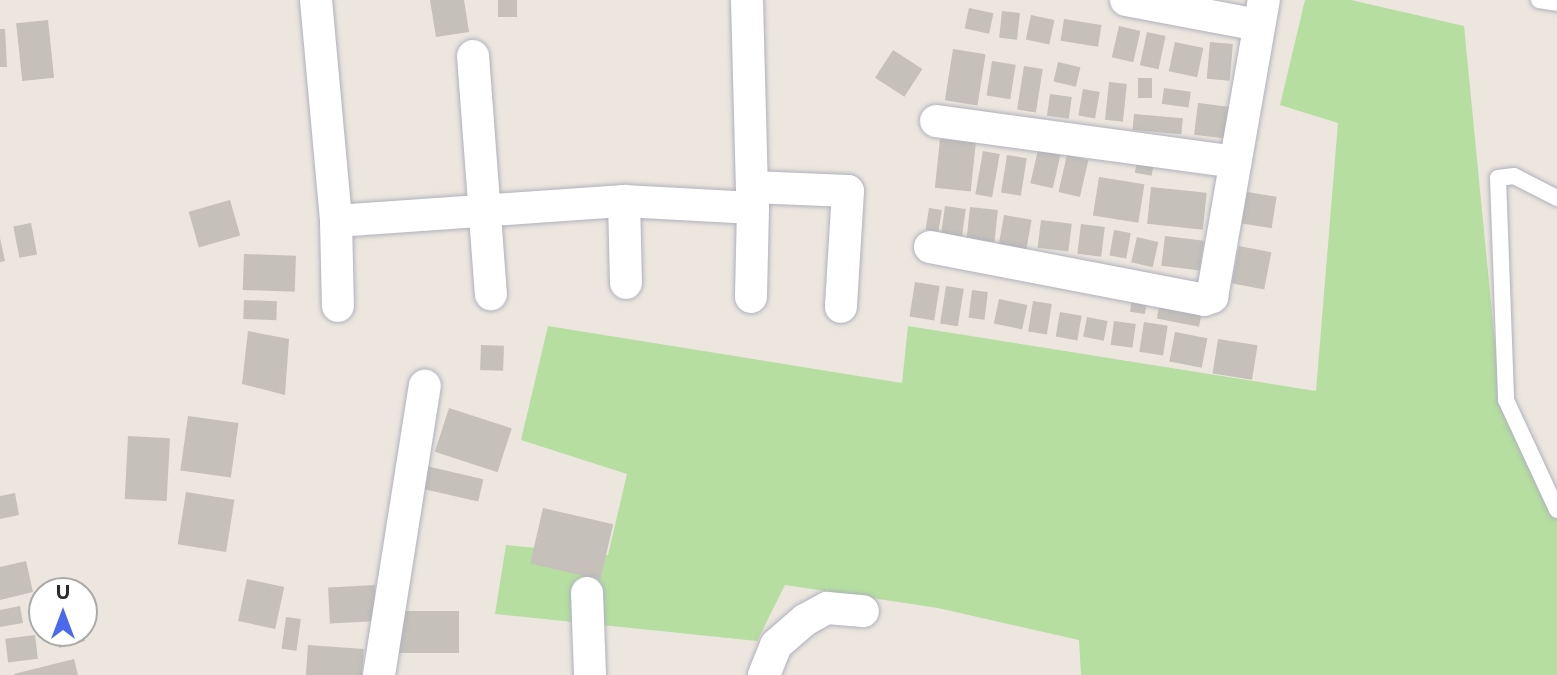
<!DOCTYPE html>
<html>
<head>
<meta charset="utf-8">
<style>
  body { margin:0 }
  #map { position:relative; width:1557px; height:675px; overflow:hidden; background:#ece6df; font-family:Montserrat,sans-serif }
  div>[style] { position:absolute }
  [style*='--x'] { left:calc(var(--x)*1px); top:calc(var(--y)*1px); width:calc(var(--w)*1px); rotate:calc(var(--a)*1deg) }
  .green>* { inset:0; background:#b5dea0 }
  .building>* { inset:0; background:#c5c0ba; transform-origin:0 0 }
  .roads { filter:drop-shadow(0 0 2px #afb1bb) drop-shadow(0 0 2px #afb1bb) }
  .service>* { height:16px; margin:-8px; padding:0 8px; transform-origin:8px; border-radius:8px; background:#fff }
  .minor>* { height:32px; margin:-16px; padding:0 16px; transform-origin:16px; border-radius:16px; background:#fff }
  span { translate:-50% -50%; white-space:nowrap; text-align:center; line-height:1.15; -webkit-text-stroke:5px #fff; paint-order:stroke }
  .north { position:absolute; left:28px; top:577px; width:70px; height:70px; box-sizing:border-box; background:#fff; border:2px solid #aaa; border-radius:50%; rotate:0deg; font-size:19px; font-weight:700; line-height:28px; text-align:center; color:#2b2b2b }
  .north::after { content:''; display:block; margin:auto; width:24px; height:32px; background:#4b69ed; clip-path:polygon(50% 0,100% 100%,50% 72%,0 100%) }
</style>
</head>
<body>
<div id="map">
  <div class="green">
    <i style="clip-path:polygon(1305px 0,1351px 0,1464px 26px,1501px 405px,1557px 500px,1557px 675px,1081px 675px,1079px 640px,938px 608px,785px 585px,757px 641px,495px 614px,506px 545px,608px 555px,627px 474px,521px 440px,548px 326px,902px 383px,908px 326px,1316px 391px,1338px 123px,1280px 105px)"></i>
  </div>
  <div class="building">
    <i style="clip-path:polygon(430px 0,464px 0,469px 32px,436px 37px)"></i>
    <i style="left:498px;top:0;width:19px;height:17px"></i>
    <i style="left:969px;top:8px;width:25px;height:21px;rotate:12deg"></i>
    <i style="left:1002px;top:11px;width:18px;height:27px;rotate:6deg"></i>
    <i style="left:1031px;top:15px;width:24px;height:25px;rotate:12deg"></i>
    <i style="left:1064px;top:19px;width:38px;height:22px;rotate:9deg"></i>
    <i style="left:48px;top:20px;width:58px;height:32px;rotate:84deg"></i>
    <i style="left:1119px;top:26px;width:22px;height:32px;rotate:13deg"></i>
    <i style="clip-path:polygon(0 29px,5px 29px,7px 67px,0 67px)"></i>
    <i style="left:1147px;top:32px;width:19px;height:34px;rotate:12deg"></i>
    <i style="left:1175px;top:42px;width:29px;height:30px;rotate:12deg"></i>
    <i style="left:1210px;top:42px;width:23px;height:37px;rotate:5deg"></i>
    <i style="left:953px;top:49px;width:33px;height:52px;rotate:9deg"></i>
    <i style="left:893px;top:50px;width:35px;height:33px;rotate:33deg"></i>
    <i style="left:992px;top:61px;width:24px;height:35px;rotate:9deg"></i>
    <i style="left:1058px;top:62px;width:23px;height:20px;rotate:13deg"></i>
    <i style="left:1024px;top:66px;width:19px;height:44px;rotate:9deg"></i>
    <i style="left:1138px;top:78px;width:14px;height:20px"></i>
    <i style="left:1109px;top:82px;width:18px;height:38px;rotate:6deg"></i>
    <i style="left:1164px;top:88px;width:27px;height:16px;rotate:8deg"></i>
    <i style="left:1083px;top:89px;width:17px;height:27px;rotate:10deg"></i>
    <i style="left:1050px;top:94px;width:22px;height:22px;rotate:8deg"></i>
    <i style="left:1198px;top:103px;width:33px;height:32px;rotate:7deg"></i>
    <i style="left:1134px;top:114px;width:49px;height:16px;rotate:5deg"></i>
    <i style="left:940px;top:139px;width:36px;height:49px;rotate:6deg"></i>
    <i style="left:1038px;top:150px;width:23px;height:34px;rotate:13deg"></i>
    <i style="left:983px;top:151px;width:17px;height:44px;rotate:10deg"></i>
    <i style="left:1007px;top:155px;width:20px;height:38px;rotate:9deg"></i>
    <i style="left:1067px;top:155px;width:22px;height:38px;rotate:13deg"></i>
    <i style="left:1137px;top:161px;width:17px;height:12px;rotate:10deg"></i>
    <i style="left:1099px;top:177px;width:46px;height:39px;rotate:9deg"></i>
    <i style="left:1151px;top:187px;width:56px;height:37px;rotate:6deg"></i>
    <i style="left:1247px;top:192px;width:30px;height:32px;rotate:9deg"></i>
    <i style="left:230px;top:200px;width:37px;height:43px;rotate:74deg"></i>
    <i style="left:945px;top:206px;width:21px;height:30px;rotate:8deg"></i>
    <i style="left:970px;top:207px;width:28px;height:32px;rotate:6deg"></i>
    <i style="left:929px;top:208px;width:13px;height:22px;rotate:9deg"></i>
    <i style="left:1004px;top:215px;width:28px;height:35px;rotate:10deg"></i>
    <i style="left:1041px;top:220px;width:31px;height:28px;rotate:7deg"></i>
    <i style="left:31px;top:223px;width:32px;height:18px;rotate:79deg"></i>
    <i style="left:1081px;top:224px;width:24px;height:30px;rotate:7deg"></i>
    <i style="left:1114px;top:230px;width:17px;height:26px;rotate:10deg"></i>
    <i style="left:1165px;top:236px;width:39px;height:30px;rotate:7deg"></i>
    <i style="left:1137px;top:237px;width:22px;height:26px;rotate:13deg"></i>
    <i style="clip-path:polygon(0 238px,5px 261px,0 262px)"></i>
    <i style="left:1239px;top:246px;width:33px;height:38px;rotate:11deg"></i>
    <i style="left:244px;top:254px;width:52px;height:36px;rotate:2deg"></i>
    <i style="left:915px;top:282px;width:25px;height:35px;rotate:9deg"></i>
    <i style="left:946px;top:286px;width:18px;height:38px;rotate:9deg"></i>
    <i style="left:972px;top:290px;width:16px;height:28px;rotate:7deg"></i>
    <i style="left:1161px;top:297px;width:43px;height:22px;rotate:11deg"></i>
    <i style="left:1132px;top:298px;width:15px;height:14px;rotate:8deg"></i>
    <i style="left:999px;top:299px;width:29px;height:25px;rotate:12deg"></i>
    <i style="left:244px;top:300px;width:33px;height:19px;rotate:2deg"></i>
    <i style="left:1033px;top:301px;width:19px;height:31px;rotate:9deg"></i>
    <i style="left:1060px;top:312px;width:22px;height:25px;rotate:10deg"></i>
    <i style="left:1087px;top:317px;width:21px;height:20px;rotate:11deg"></i>
    <i style="left:1114px;top:321px;width:22px;height:24px;rotate:8deg"></i>
    <i style="left:1144px;top:322px;width:24px;height:30px;rotate:9deg"></i>
    <i style="clip-path:polygon(248px 331px,289px 339px,285px 395px,242px 384px)"></i>
    <i style="left:1175px;top:332px;width:33px;height:30px;rotate:11deg"></i>
    <i style="left:1218px;top:339px;width:40px;height:35px;rotate:9deg"></i>
    <i style="left:481px;top:345px;width:23px;height:25px;rotate:2deg"></i>
    <i style="left:449px;top:408px;width:66px;height:46px;rotate:18deg"></i>
    <i style="left:188px;top:416px;width:51px;height:55px;rotate:8deg"></i>
    <i style="left:128px;top:436px;width:42px;height:63px;rotate:3deg"></i>
    <i style="left:422px;top:465px;width:63px;height:23px;rotate:13deg"></i>
    <i style="left:186px;top:492px;width:49px;height:53px;rotate:9deg"></i>
    <i style="clip-path:polygon(15px 493px,19px 515px,0 519px,0 496px)"></i>
    <i style="left:543px;top:508px;width:72px;height:57px;rotate:13deg"></i>
    <i style="clip-path:polygon(26px 561px,33px 592px,0 600px,0 567px)"></i>
    <i style="left:247px;top:579px;width:38px;height:43px;rotate:12deg"></i>
    <i style="left:375px;top:585px;width:36px;height:47px;rotate:87deg"></i>
    <i style="clip-path:polygon(20px 606px,23px 623px,0 627px,0 610px)"></i>
    <i style="left:398px;top:611px;width:61px;height:42px"></i>
    <i style="left:286px;top:617px;width:15px;height:32px;rotate:8deg"></i>
    <i style="clip-path:polygon(55px 633px,83px 633px,85px 641px,59px 648px)"></i>
    <i style="left:35px;top:635px;width:24px;height:30px;rotate:83deg"></i>
    <i style="left:308px;top:645px;width:56px;height:30px;rotate:4deg"></i>
    <i style="clip-path:polygon(74px 659px,78px 675px,14px 675px,14px 674px)"></i>
  </div>
  <div class="roads">
    <div class="service">
      <i style="--x:1539;--y:0;--w:18;--a:9"></i>
      <i style="--x:1557;--y:198;--w:48;--a:-152.9"></i>
      <i style="--x:1514;--y:176;--w:16;--a:173"></i>
      <i style="--x:1498;--y:178;--w:222;--a:87.9"></i>
      <i style="--x:1506;--y:400;--w:121;--a:65.1"></i>
    </div>
    <div class="minor">
      <i style="--x:316;--y:0;--w:222;--a:84.8"></i>
      <i style="--x:336;--y:221;--w:289;--a:-4"></i>
      <i style="--x:624;--y:201;--w:129;--a:3.1"></i>
      <i style="--x:753;--y:208;--w:89;--a:91.3"></i>
      <i style="--x:747;--y:0;--w:187;--a:88.5"></i>
      <i style="--x:1126;--y:0;--w:134;--a:10.7"></i>
      <i style="--x:473;--y:56;--w:239;--a:85.7"></i>
      <i style="--x:936;--y:121;--w:302;--a:7.8"></i>
      <i style="--x:624;--y:201;--w:82;--a:88.6"></i>
      <i style="--x:753;--y:208;--w:21;--a:-93"></i>
      <i style="--x:752;--y:187;--w:96;--a:2.4"></i>
      <i style="--x:848;--y:191;--w:116;--a:93.5"></i>
      <i style="--x:336;--y:221;--w:85;--a:88.7"></i>
      <i style="--x:930;--y:247;--w:279;--a:10.9"></i>
      <i style="--x:1204;--y:300;--w:9;--a:-21"></i>
      <i style="--x:1212;--y:297;--w:302;--a:-80.1"></i>
      <i style="--x:587;--y:593;--w:82;--a:87.9"></i>
      <i style="--x:379;--y:675;--w:293;--a:-81"></i>
      <i style="--x:764;--y:675;--w:32;--a:-68"></i>
      <i style="--x:776;--y:645;--w:38;--a:-41"></i>
      <i style="--x:805;--y:620;--w:25;--a:-29"></i>
      <i style="--x:827;--y:608;--w:36;--a:5"></i>
    </div>
  </div>
  <div class="north">U</div>
</div>
</body>
</html>
